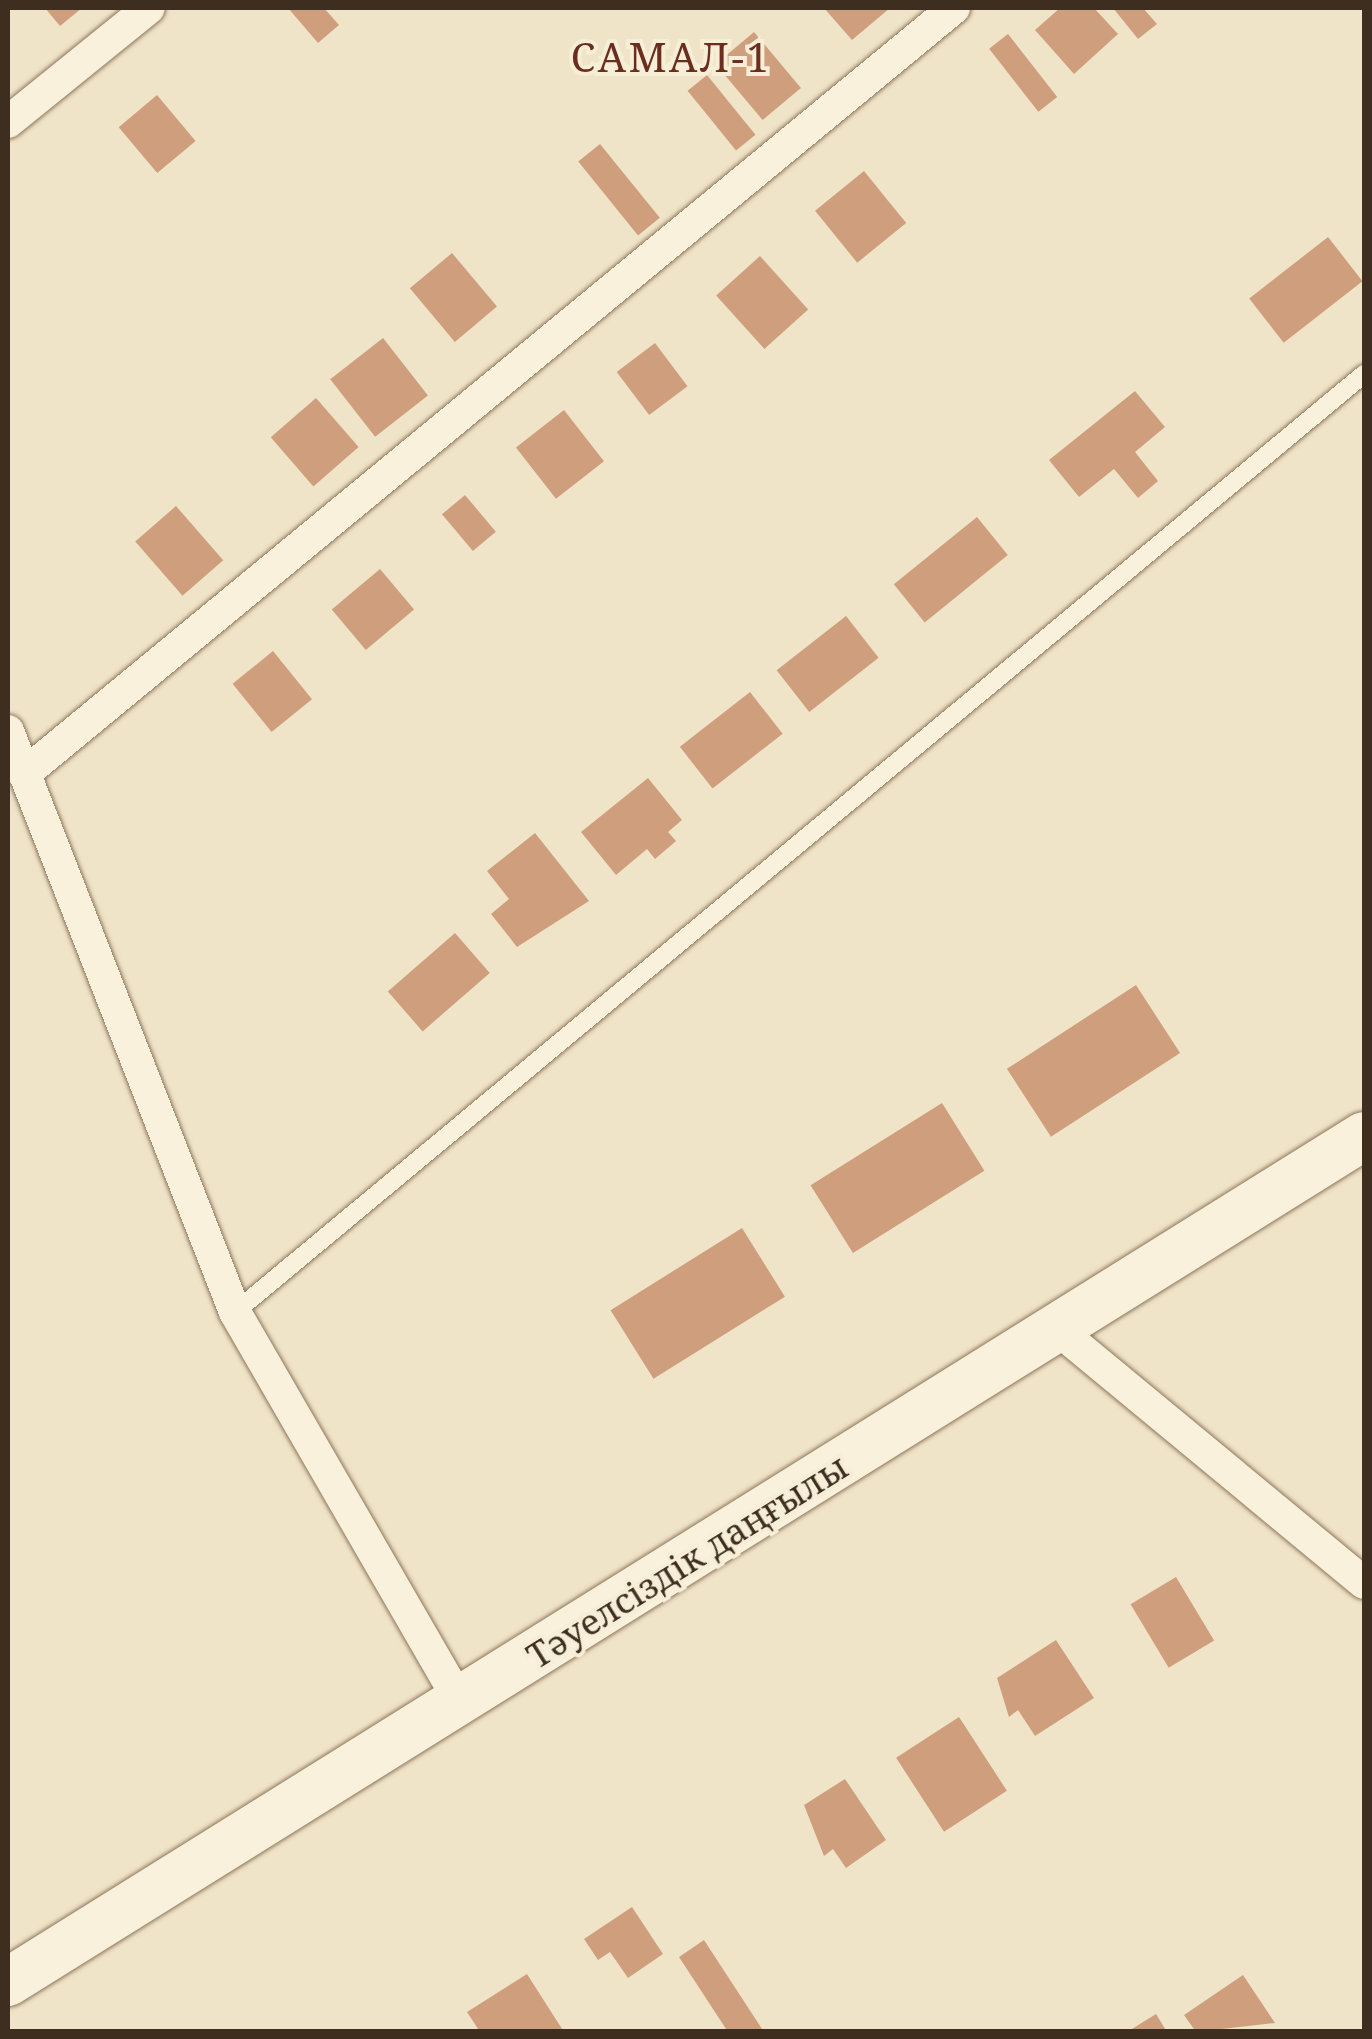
<!DOCTYPE html>
<html>
<head>
<meta charset="utf-8">
<style>
  body { margin:0 }
  #map { position:relative; width:1372px; height:2039px; overflow:hidden; background:#f0e4c8; font-family:"Noto Serif",serif }
  div>[style] { position:absolute }
  [style*='--x'] { left:calc(var(--x)*1px); top:calc(var(--y)*1px); width:calc(var(--w)*1px); rotate:calc(var(--a)*1deg) }
  .building>* { inset:0; background:#cf9f7d; transform-origin:0 0 }
  .roads { filter:drop-shadow(0 0 2px #8d765c) drop-shadow(0 0 2px #8d765c) }
  .lane>* { height:18px; margin:-9px; padding:0 9px; transform-origin:9px; border-radius:9px; background:#faf1dc }
  .street>* { height:32px; margin:-16px; padding:0 16px; transform-origin:16px; border-radius:16px; background:#faf1dc }
  .secondary>* { height:48px; margin:-24px; padding:0 24px; transform-origin:24px; border-radius:24px; background:#faf1dc }
  span { translate:-50% -50%; white-space:nowrap; text-align:center; line-height:1.15; -webkit-text-stroke:8px #f7eed8; paint-order:stroke }
  .street-label { font-size:35px; color:#3d2e20 }
  .quarter-label { font-size:40px; color:#6b2e1e; letter-spacing:2.5px }
  .frame { position:absolute; inset:0; border:10px solid #3d2e20; pointer-events:none }
</style>
</head>
<body>
<div id="map">
  <div class="building">
    <i style="clip-path:polygon(45px 8px,82px 8px,60px 26px)"></i>
    <i style="clip-path:polygon(288px 8px,324px 8px,339px 25px,318px 43px)"></i>
    <i style="clip-path:polygon(824px 8px,890px 8px,852px 40px)"></i>
    <i style="clip-path:polygon(1060px 8px,1094px 8px,1118px 34px,1074px 74px,1035px 30px)"></i>
    <i style="clip-path:polygon(1113px 8px,1143px 8px,1157px 24px,1138px 39px)"></i>
    <i style="left:754px;top:32px;width:73px;height:50px;rotate:50deg"></i>
    <i style="left:1008px;top:34px;width:80px;height:24px;rotate:52deg"></i>
    <i style="left:707px;top:75px;width:77px;height:25px;rotate:51deg"></i>
    <i style="left:157px;top:95px;width:60px;height:50px;rotate:50deg"></i>
    <i style="left:600px;top:144px;width:95px;height:28px;rotate:51deg"></i>
    <i style="left:864px;top:171px;width:67px;height:63px;rotate:51deg"></i>
    <i style="left:1328px;top:237px;width:56px;height:100px;rotate:52deg"></i>
    <i style="left:452px;top:253px;width:70px;height:55px;rotate:50deg"></i>
    <i style="left:760px;top:256px;width:72px;height:59px;rotate:48deg"></i>
    <i style="left:383px;top:338px;width:73px;height:67px;rotate:52deg"></i>
    <i style="left:655px;top:343px;width:54px;height:48px;rotate:53deg"></i>
    <i style="clip-path:polygon(1135px 391px,1165px 427px,1135px 452px,1158px 481px,1138px 498px,1114px 469px,1079px 497px,1049px 460px)"></i>
    <i style="left:316px;top:398px;width:65px;height:60px;rotate:49deg"></i>
    <i style="left:564px;top:410px;width:65px;height:61px;rotate:52deg"></i>
    <i style="left:465px;top:495px;width:48px;height:30px;rotate:50deg"></i>
    <i style="left:176px;top:506px;width:72px;height:54px;rotate:49deg"></i>
    <i style="left:977px;top:517px;width:49px;height:107px;rotate:51deg"></i>
    <i style="left:380px;top:569px;width:53px;height:63px;rotate:50deg"></i>
    <i style="left:846px;top:616px;width:53px;height:88px;rotate:52deg"></i>
    <i style="left:273px;top:651px;width:62px;height:52px;rotate:51deg"></i>
    <i style="left:750px;top:692px;width:53px;height:89px;rotate:52deg"></i>
    <i style="clip-path:polygon(648px 778px,682px 820px,668px 832px,676px 841px,655px 859px,647px 849px,616px 875px,581px 832px)"></i>
    <i style="clip-path:polygon(535px 833px,589px 901px,517px 947px,491px 914px,509px 899px,487px 871px)"></i>
    <i style="left:455px;top:933px;width:53px;height:89px;rotate:49deg"></i>
    <i style="left:1136px;top:985px;width:81px;height:154px;rotate:57deg"></i>
    <i style="left:942px;top:1103px;width:80px;height:155px;rotate:58deg"></i>
    <i style="left:742px;top:1228px;width:81px;height:155px;rotate:58deg"></i>
    <i style="left:1176px;top:1577px;width:74px;height:53px;rotate:59deg"></i>
    <i style="clip-path:polygon(1056px 1640px,1094px 1698px,1035px 1736px,1018px 1710px,1009px 1717px,997px 1678px)"></i>
    <i style="left:959px;top:1717px;width:88px;height:75px;rotate:57deg"></i>
    <i style="clip-path:polygon(845px 1779px,886px 1840px,846px 1868px,833px 1849px,824px 1856px,804px 1805px)"></i>
    <i style="clip-path:polygon(632px 1907px,663px 1954px,628px 1978px,610px 1952px,598px 1960px,584px 1939px)"></i>
    <i style="clip-path:polygon(704px 1940px,764px 2032px,728px 2032px,679px 1957px)"></i>
    <i style="clip-path:polygon(527px 1974px,564px 2032px,480px 2032px,467px 2012px)"></i>
    <i style="clip-path:polygon(1243px 1975px,1275px 2023px,1196px 2032px,1184px 2015px)"></i>
    <i style="clip-path:polygon(1156px 2014px,1167px 2032px,1127px 2032px)"></i>
  </div>
  <div class="roads">
    <div class="lane">
      <i style="--x:235;--y:1312;--w:1468;--a:-39.72"></i>
    </div>
    <div class="street">
      <i style="--x:8;--y:122;--w:181;--a:-39"></i>
      <i style="--x:8;--y:731;--w:624;--a:68.66"></i>
      <i style="--x:235;--y:1312;--w:452;--a:60"></i>
      <i style="--x:24;--y:774;--w:1205;--a:-39.48"></i>
      <i style="--x:1057;--y:1329;--w:398;--a:39.6"></i>
    </div>
    <div class="secondary">
      <i style="--x:8;--y:1982;--w:1598;--a:-31.96"></i>
    </div>
  </div>
  <div class="street-label">
    <span style="left:687px;top:1561px;rotate:-32deg">Тәуелсіздік даңғылы</span>
  </div>
  <div class="quarter-label">
    <span style="left:671px;top:57px">САМАЛ-1</span>
  </div>
  <div class="frame"></div>
</div>
</body>
</html>
